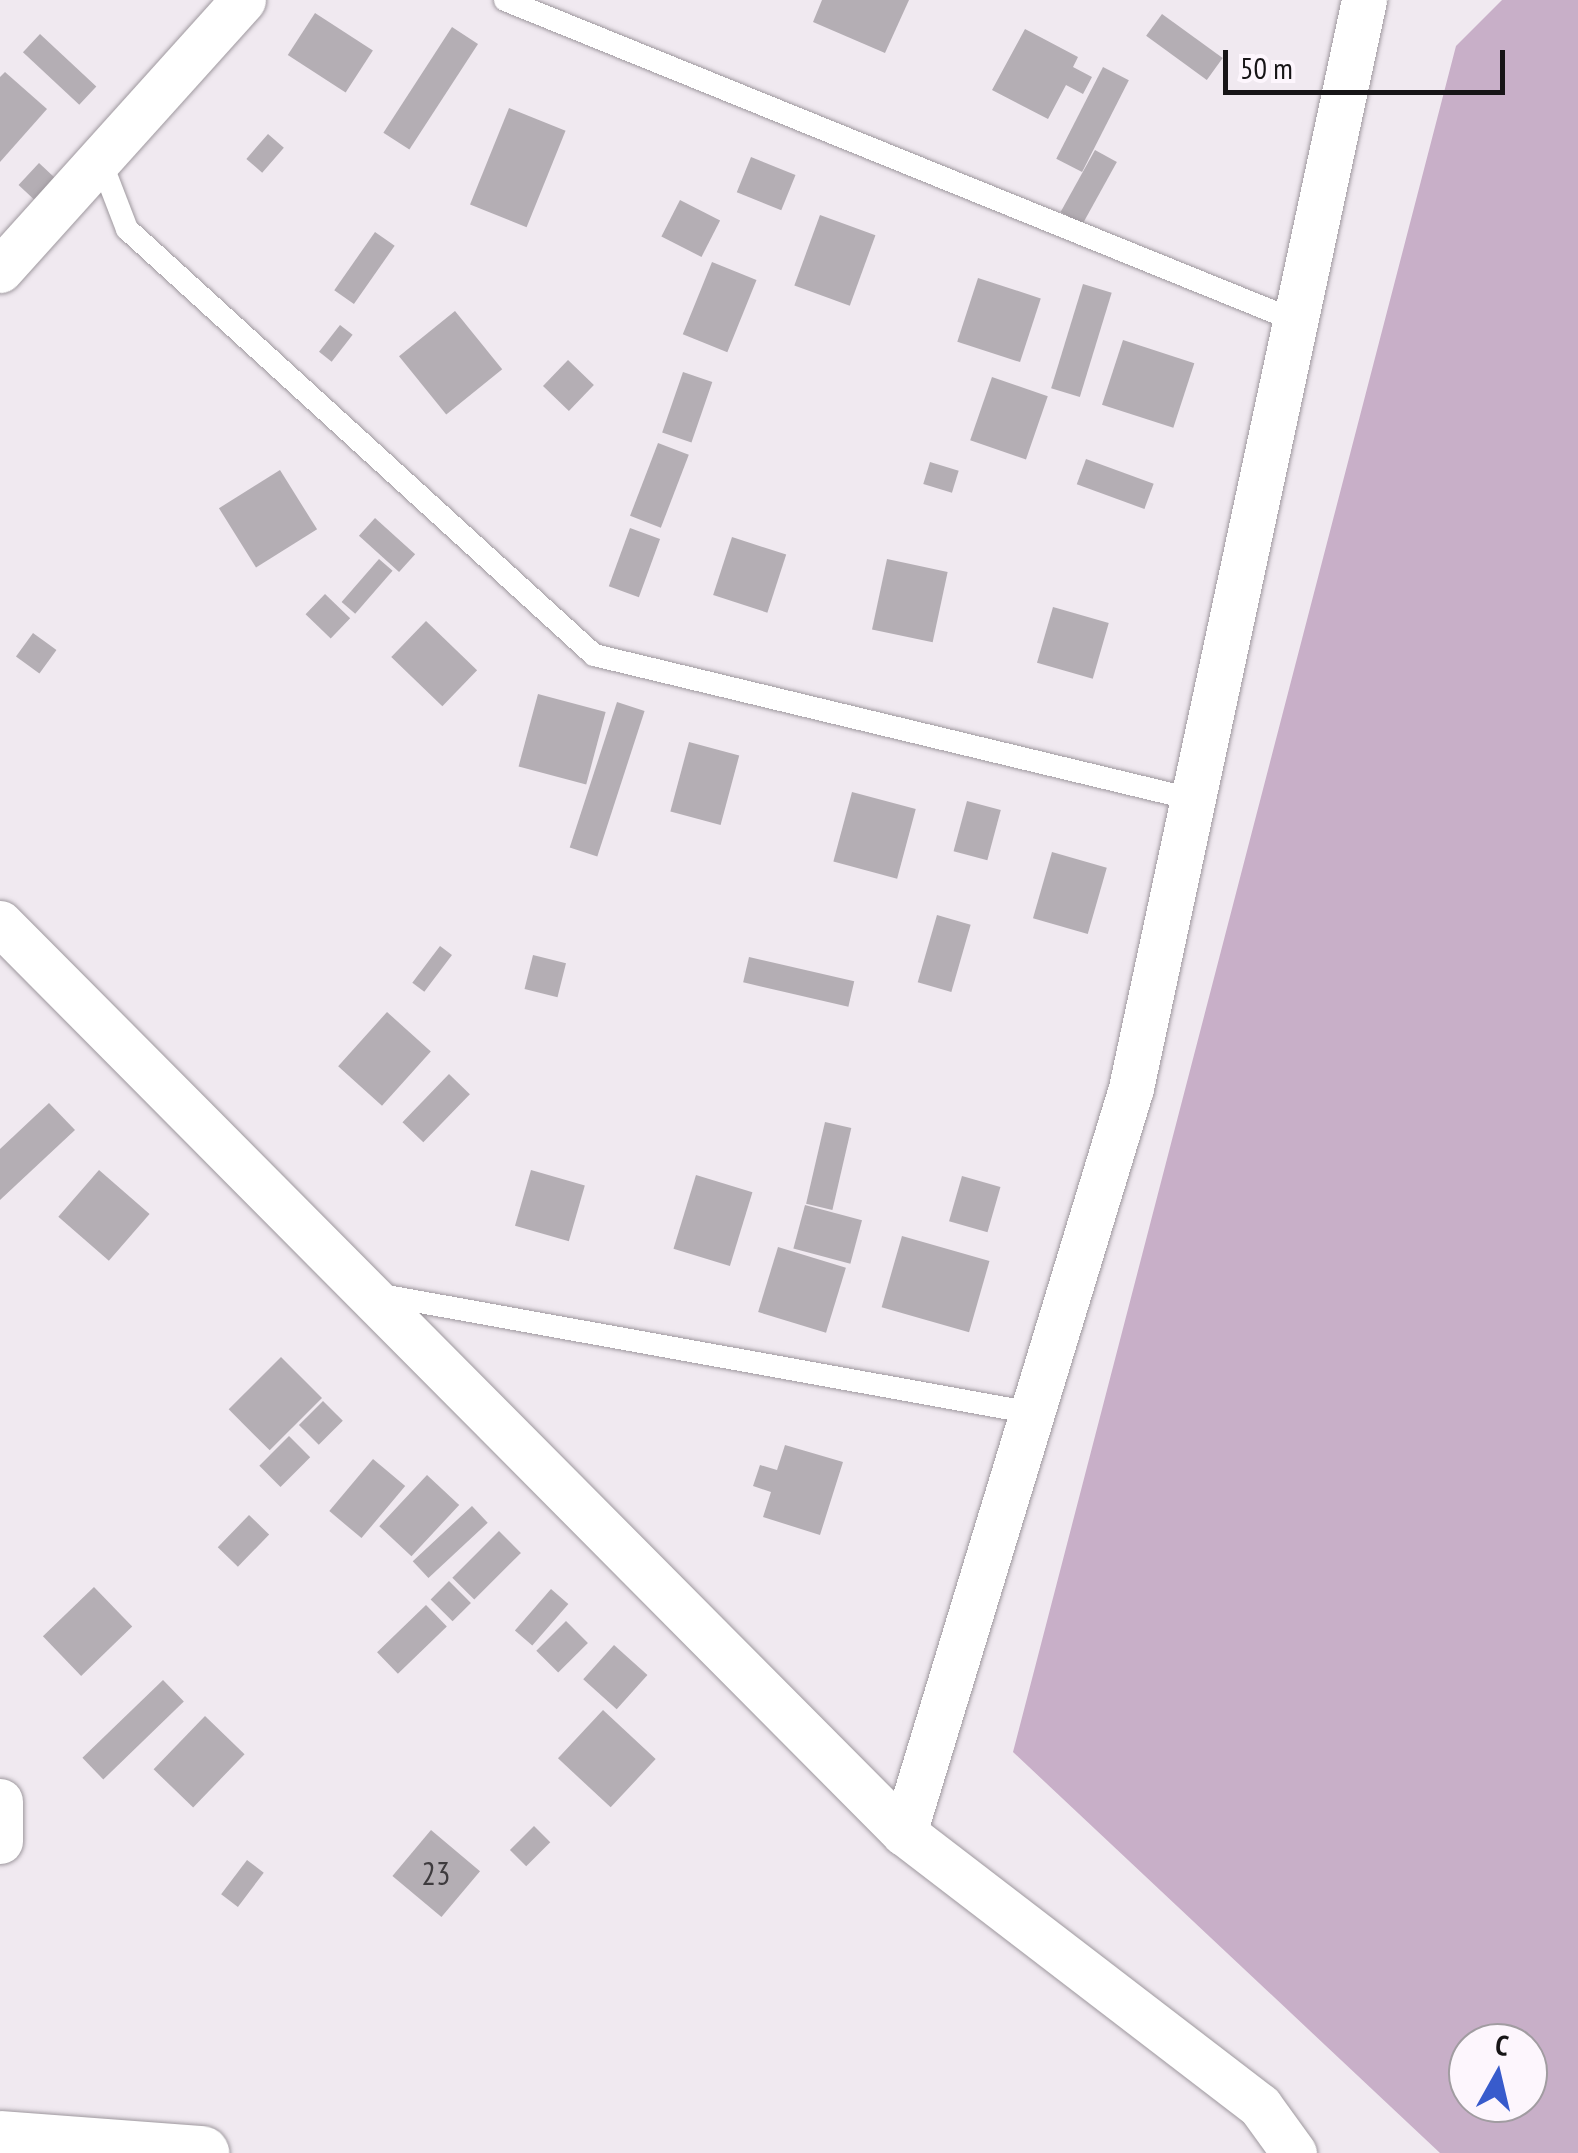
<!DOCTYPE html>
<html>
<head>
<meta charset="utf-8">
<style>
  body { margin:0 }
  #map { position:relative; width:1578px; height:2153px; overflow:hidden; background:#f0e9f0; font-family:"PT Sans Narrow",sans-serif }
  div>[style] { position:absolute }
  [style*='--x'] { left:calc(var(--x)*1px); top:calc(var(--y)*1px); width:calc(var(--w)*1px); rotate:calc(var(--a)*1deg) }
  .green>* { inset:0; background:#c8afc8 }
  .building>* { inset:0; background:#b4aeb4; transform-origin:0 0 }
  .roads { filter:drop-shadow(0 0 2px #9e989e) drop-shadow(0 0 2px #9e989e) }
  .lane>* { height:22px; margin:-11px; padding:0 11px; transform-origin:11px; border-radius:11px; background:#fff }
  .street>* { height:45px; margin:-22.5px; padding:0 22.5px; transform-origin:22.5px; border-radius:22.5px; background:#fff }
  .secondary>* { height:55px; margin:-27.5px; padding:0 27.5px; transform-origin:27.5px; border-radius:27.5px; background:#fff }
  span { translate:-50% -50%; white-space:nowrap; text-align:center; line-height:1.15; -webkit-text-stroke:10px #fdf6fd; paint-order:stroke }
  .number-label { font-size:32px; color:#3e3b3e }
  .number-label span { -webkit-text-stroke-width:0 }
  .north { position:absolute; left:1448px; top:2023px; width:100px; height:100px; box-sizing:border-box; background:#fdf6fd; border:2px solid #a19ca1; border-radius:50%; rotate:8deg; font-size:28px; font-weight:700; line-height:40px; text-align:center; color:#171517 }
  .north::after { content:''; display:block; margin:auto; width:35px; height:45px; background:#385bcc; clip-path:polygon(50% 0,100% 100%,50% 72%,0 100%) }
  .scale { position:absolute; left:1223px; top:50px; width:282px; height:45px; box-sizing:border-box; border:5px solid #171517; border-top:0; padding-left:12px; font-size:30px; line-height:35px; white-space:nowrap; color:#171517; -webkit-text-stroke:8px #fdf6fd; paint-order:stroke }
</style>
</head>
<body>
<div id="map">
  <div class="green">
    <i style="clip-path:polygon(evenodd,1502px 0,1578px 0,1578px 2153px,1440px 2153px,1013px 1752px,1456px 46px,1502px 0,1468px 2043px,1528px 2043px,1528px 2103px,1468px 2103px,1468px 2043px)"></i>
  </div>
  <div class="building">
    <i style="clip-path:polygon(822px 0,909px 0,885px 53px,813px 22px)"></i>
    <i style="left:315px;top:13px;width:69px;height:50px;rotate:33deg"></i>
    <i style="left:1162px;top:14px;width:75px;height:27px;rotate:36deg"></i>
    <i style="left:452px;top:27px;width:31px;height:126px;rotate:33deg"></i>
    <i style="clip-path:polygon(1025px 29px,1078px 57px,1073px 67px,1092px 77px,1083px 94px,1066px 85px,1048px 119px,992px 90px)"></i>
    <i style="left:40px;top:34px;width:77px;height:25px;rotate:43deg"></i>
    <i style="left:1103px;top:67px;width:29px;height:103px;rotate:27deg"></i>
    <i style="clip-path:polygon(5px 72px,47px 109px,0 162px,0 77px)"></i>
    <i style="left:509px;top:108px;width:61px;height:104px;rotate:22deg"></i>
    <i style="left:268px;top:134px;width:21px;height:33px;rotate:41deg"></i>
    <i style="left:1095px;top:150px;width:25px;height:71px;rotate:29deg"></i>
    <i style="left:751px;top:157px;width:48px;height:38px;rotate:22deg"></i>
    <i style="left:39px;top:163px;width:26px;height:30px;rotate:43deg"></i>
    <i style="left:680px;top:200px;width:45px;height:41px;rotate:27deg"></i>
    <i style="left:820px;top:215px;width:59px;height:75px;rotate:20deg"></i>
    <i style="left:375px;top:232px;width:24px;height:71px;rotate:35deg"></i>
    <i style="left:712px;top:262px;width:48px;height:78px;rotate:22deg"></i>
    <i style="left:978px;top:278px;width:66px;height:67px;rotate:18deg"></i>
    <i style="left:1083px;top:284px;width:30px;height:109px;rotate:17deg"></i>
    <i style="left:455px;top:311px;width:75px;height:72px;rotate:51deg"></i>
    <i style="left:340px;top:325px;width:16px;height:34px;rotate:38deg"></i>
    <i style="left:1123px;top:340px;width:75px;height:68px;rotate:18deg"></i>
    <i style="left:568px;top:360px;width:36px;height:36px;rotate:44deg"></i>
    <i style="left:683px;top:372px;width:31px;height:64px;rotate:19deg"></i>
    <i style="left:992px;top:377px;width:59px;height:67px;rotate:19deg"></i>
    <i style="left:658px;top:443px;width:33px;height:78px;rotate:21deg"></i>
    <i style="left:1086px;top:459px;width:72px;height:27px;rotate:20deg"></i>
    <i style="left:930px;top:462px;width:30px;height:23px;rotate:17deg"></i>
    <i style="left:280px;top:470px;width:70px;height:72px;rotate:58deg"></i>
    <i style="left:375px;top:518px;width:54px;height:24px;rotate:42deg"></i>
    <i style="left:630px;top:528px;width:32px;height:62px;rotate:20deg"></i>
    <i style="left:732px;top:537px;width:57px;height:61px;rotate:18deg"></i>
    <i style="left:379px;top:559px;width:18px;height:57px;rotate:41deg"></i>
    <i style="left:887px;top:559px;width:62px;height:72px;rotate:12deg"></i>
    <i style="left:325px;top:594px;width:35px;height:28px;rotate:44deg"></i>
    <i style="left:1053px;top:607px;width:58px;height:58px;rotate:16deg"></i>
    <i style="left:426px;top:621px;width:71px;height:50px;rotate:44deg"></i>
    <i style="left:33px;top:633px;width:29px;height:29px;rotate:36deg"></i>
    <i style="left:538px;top:694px;width:70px;height:75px;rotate:15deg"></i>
    <i style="left:617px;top:702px;width:29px;height:153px;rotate:18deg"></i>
    <i style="left:689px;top:742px;width:52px;height:72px;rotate:15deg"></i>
    <i style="left:852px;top:792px;width:66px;height:72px;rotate:15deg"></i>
    <i style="left:967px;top:801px;width:35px;height:52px;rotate:15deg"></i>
    <i style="left:1052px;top:852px;width:57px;height:69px;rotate:16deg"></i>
    <i style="left:937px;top:915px;width:35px;height:70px;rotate:16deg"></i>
    <i style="left:440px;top:946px;width:15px;height:46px;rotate:37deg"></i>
    <i style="left:533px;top:955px;width:34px;height:35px;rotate:14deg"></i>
    <i style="left:749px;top:957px;width:108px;height:26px;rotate:13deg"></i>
    <i style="left:387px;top:1012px;width:59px;height:73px;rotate:42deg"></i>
    <i style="left:449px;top:1074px;width:29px;height:67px;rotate:44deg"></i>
    <i style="clip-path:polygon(49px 1103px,75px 1130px,0 1200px,0 1149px)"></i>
    <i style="left:825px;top:1122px;width:27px;height:84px;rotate:13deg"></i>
    <i style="left:99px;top:1170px;width:67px;height:62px;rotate:41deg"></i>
    <i style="left:531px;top:1170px;width:56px;height:58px;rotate:16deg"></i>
    <i style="left:696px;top:1175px;width:59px;height:77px;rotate:17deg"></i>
    <i style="left:962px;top:1176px;width:40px;height:47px;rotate:16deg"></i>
    <i style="left:805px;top:1205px;width:59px;height:45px;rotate:15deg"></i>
    <i style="left:902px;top:1236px;width:91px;height:74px;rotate:16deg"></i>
    <i style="left:778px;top:1247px;width:71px;height:68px;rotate:17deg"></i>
    <i style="left:281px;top:1357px;width:58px;height:74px;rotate:45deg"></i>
    <i style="left:323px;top:1401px;width:28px;height:34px;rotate:45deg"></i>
    <i style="left:289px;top:1436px;width:30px;height:42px;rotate:45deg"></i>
    <i style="clip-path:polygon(785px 1445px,843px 1462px,820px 1535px,763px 1517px,771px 1492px,753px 1486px,760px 1465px,777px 1470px)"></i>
    <i style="left:373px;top:1459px;width:42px;height:68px;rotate:40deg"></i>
    <i style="left:427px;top:1475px;width:44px;height:70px;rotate:43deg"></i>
    <i style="left:472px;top:1506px;width:23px;height:81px;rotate:47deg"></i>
    <i style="left:249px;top:1515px;width:28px;height:45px;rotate:44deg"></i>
    <i style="left:499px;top:1531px;width:31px;height:66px;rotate:45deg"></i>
    <i style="left:449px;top:1581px;width:31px;height:26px;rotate:45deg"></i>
    <i style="left:94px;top:1587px;width:55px;height:71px;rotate:46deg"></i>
    <i style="left:551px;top:1589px;width:23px;height:55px;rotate:41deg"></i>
    <i style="left:426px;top:1605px;width:30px;height:68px;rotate:46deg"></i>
    <i style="left:566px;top:1621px;width:31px;height:42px;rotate:45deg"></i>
    <i style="left:614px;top:1645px;width:45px;height:46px;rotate:42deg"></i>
    <i style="left:163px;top:1680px;width:30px;height:112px;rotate:46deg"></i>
    <i style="left:603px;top:1710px;width:72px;height:66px;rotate:43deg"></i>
    <i style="left:205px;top:1716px;width:55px;height:74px;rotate:44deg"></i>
    <i style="left:534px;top:1826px;width:23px;height:34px;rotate:45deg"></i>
    <i style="left:431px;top:1830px;width:64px;height:60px;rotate:40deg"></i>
    <i style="left:247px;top:1860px;width:21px;height:43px;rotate:37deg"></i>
  </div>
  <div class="roads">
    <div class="lane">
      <i style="--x:505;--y:0;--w:851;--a:22.08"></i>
      <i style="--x:100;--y:159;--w:75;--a:68.9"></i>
      <i style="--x:127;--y:229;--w:632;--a:42.37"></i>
      <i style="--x:594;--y:655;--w:615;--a:13.54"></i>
      <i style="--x:376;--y:1294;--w:673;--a:10.27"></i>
    </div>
    <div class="street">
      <i style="--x:0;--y:270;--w:363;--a:-48"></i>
      <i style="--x:0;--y:923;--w:1283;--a:45.19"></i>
      <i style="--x:0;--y:1801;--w:40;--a:90"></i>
      <i style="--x:1294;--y:2153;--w:58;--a:-125.9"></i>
      <i style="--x:1260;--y:2106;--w:449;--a:-142.5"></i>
      <i style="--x:904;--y:1833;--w:779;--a:-73.05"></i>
      <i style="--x:1131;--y:1088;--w:1113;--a:-77.91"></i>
    </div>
    <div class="secondary">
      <i style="--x:0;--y:2138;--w:202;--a:4.3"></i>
    </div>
  </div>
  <div class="number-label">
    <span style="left:436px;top:1873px">23</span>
  </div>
  <div class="north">С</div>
  <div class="scale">50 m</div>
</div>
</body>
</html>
